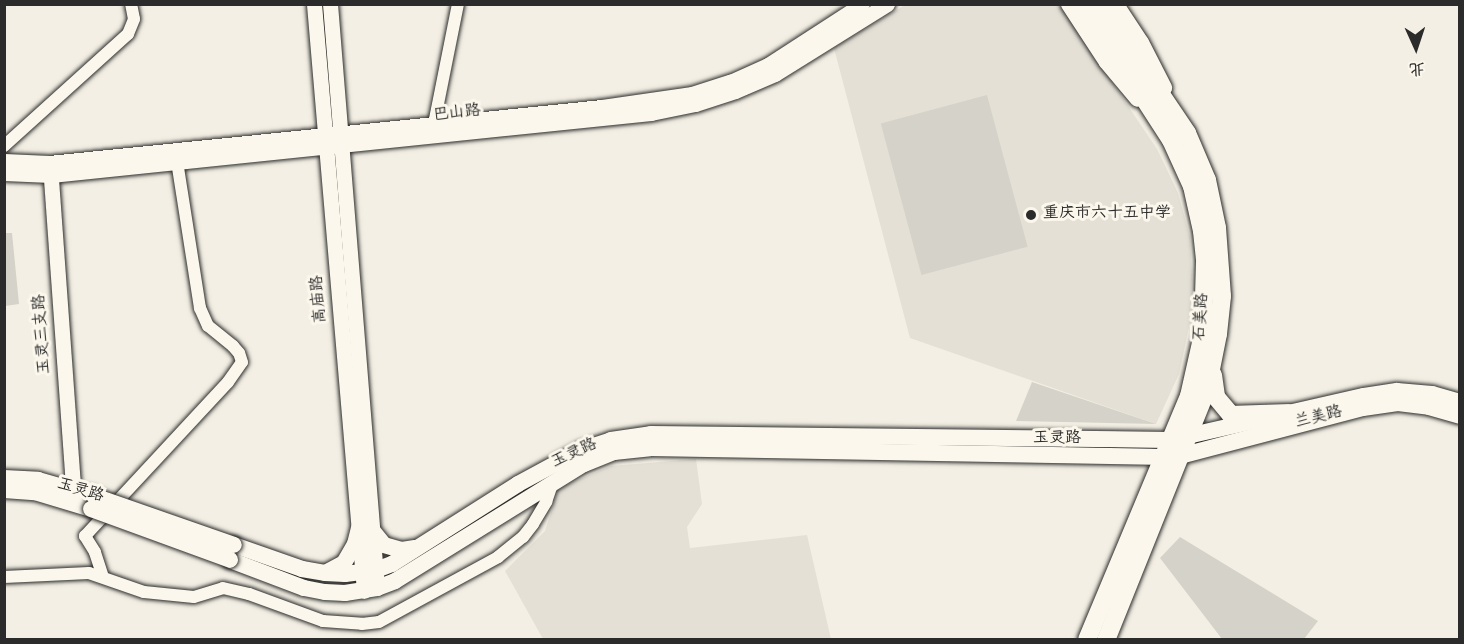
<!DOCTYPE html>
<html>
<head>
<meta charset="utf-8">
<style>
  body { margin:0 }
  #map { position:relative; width:1464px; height:644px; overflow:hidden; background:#f3efe4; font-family:"Gochi Hand","LXGW WenKai TC",sans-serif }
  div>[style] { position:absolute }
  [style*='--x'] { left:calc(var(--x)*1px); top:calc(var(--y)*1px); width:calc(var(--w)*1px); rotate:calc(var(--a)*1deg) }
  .built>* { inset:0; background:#e4e0d6 }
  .green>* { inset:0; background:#d5d2c9; transform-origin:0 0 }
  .roads { filter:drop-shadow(0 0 2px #2b2b2b) drop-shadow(0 0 2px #2b2b2b) }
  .minor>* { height:12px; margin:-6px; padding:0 6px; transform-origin:6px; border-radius:6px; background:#fbf7ec }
  .tertiary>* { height:15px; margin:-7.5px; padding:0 7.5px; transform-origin:7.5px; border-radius:7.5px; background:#fbf7ec }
  .secondary>* { height:16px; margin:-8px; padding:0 8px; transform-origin:8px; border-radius:8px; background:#fbf7ec }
  .primary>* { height:18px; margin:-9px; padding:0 9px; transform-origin:9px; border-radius:9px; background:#fbf7ec }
  .bridges { filter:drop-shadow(0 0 2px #2b2b2b) drop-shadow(0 0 2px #2b2b2b) }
  .secondary-bridge>* { height:16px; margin:-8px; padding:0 8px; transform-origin:8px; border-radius:8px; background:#fbf7ec }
  .dots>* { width:16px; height:16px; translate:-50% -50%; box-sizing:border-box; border:3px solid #fbf7ec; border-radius:50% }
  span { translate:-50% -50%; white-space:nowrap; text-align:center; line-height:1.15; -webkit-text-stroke:6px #fbf7ec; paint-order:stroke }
  .street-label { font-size:16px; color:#2b2b2b }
  .poi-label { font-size:16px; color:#2b2b2b }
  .left { translate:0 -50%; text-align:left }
  .frame { position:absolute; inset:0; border:6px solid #2b2b2b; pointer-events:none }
  .north { position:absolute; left:1386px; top:18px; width:60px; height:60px; -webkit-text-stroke:4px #fbf7ec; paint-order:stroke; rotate:177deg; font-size:16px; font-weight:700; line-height:24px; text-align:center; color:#2b2b2b }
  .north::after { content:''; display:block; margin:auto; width:21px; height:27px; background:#2b2b2b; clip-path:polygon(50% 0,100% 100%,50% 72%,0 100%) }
</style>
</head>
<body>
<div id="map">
  <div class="built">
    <i style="clip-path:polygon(905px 5px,1060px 5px,1157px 149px,1178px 193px,1190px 237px,1192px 277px,1190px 322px,1179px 374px,1156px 424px,910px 338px,834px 48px)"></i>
    <i style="clip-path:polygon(696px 459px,702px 504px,687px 527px,690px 548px,807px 535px,831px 639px,543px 639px,505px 571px,545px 531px,559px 488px,611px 466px)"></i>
  </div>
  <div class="green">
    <i style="left:987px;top:95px;width:157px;height:110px;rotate:75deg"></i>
    <i style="clip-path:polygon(5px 233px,12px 233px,19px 304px,5px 306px)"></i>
    <i style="clip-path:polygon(1032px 382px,1156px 424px,1016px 421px)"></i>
    <i style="clip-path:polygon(1180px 537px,1318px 621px,1304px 639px,1222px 639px,1160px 558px)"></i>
  </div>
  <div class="roads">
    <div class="minor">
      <i style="--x:434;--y:124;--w:122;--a:-78.7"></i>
      <i style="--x:4;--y:146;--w:167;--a:-42.1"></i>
      <i style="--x:128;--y:34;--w:16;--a:-68"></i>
      <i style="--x:134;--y:19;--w:15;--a:-101"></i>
      <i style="--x:4;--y:577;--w:85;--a:-2.7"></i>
      <i style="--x:89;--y:573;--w:58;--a:19.1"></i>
      <i style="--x:144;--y:592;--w:50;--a:5.7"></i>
      <i style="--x:194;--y:597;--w:30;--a:-17"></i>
      <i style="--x:223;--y:588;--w:27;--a:13"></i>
      <i style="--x:249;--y:594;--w:79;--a:20"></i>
      <i style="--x:323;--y:621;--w:39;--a:4"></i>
      <i style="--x:362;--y:624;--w:17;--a:-7"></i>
      <i style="--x:379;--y:622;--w:136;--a:-28.6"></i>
      <i style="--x:498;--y:557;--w:32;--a:-39"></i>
      <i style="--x:523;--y:537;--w:16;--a:-52"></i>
      <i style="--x:533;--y:524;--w:26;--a:-59"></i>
      <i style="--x:546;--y:502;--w:21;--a:-71"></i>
      <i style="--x:103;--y:577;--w:26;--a:-108"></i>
      <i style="--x:95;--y:552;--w:19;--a:-122"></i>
      <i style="--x:85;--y:536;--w:210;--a:-47.1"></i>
      <i style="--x:228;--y:382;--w:24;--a:-55"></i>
      <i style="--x:242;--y:362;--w:9;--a:-108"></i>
      <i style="--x:239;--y:353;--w:9;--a:-131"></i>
      <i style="--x:233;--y:346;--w:32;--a:-141"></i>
      <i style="--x:208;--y:326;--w:20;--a:-114"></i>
      <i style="--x:200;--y:308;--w:156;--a:-98.9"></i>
    </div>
    <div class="tertiary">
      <i style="--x:314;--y:4;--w:589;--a:85.13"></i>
      <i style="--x:330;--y:4;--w:586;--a:85.4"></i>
      <i style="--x:1068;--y:4;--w:69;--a:56.8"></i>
      <i style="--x:1106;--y:62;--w:48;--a:50"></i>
      <i style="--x:1116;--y:4;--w:45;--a:56.7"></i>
      <i style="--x:1141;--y:42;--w:51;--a:62.9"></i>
      <i style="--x:4;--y:161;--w:45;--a:2.5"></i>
      <i style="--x:49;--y:163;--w:556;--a:-5.78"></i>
      <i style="--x:602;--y:107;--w:91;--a:-8.2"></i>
      <i style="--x:692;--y:94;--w:40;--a:-18"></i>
      <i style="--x:730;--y:82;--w:42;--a:-24.1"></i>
      <i style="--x:768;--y:65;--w:112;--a:-33"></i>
      <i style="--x:50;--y:165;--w:336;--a:85.9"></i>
      <i style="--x:4;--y:173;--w:47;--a:2.4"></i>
      <i style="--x:51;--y:175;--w:603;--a:-5.9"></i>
      <i style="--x:651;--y:113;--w:45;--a:-11.6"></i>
      <i style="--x:695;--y:104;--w:42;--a:-18"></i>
      <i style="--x:735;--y:91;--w:43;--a:-23"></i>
      <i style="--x:775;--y:74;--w:132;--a:-32"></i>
    </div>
    <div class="secondary">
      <i style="--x:4;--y:478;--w:34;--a:3"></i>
      <i style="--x:38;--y:480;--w:58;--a:15.9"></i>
      <i style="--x:4;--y:490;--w:31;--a:4"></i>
      <i style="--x:35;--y:492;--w:59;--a:16.9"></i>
      <i style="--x:372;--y:530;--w:19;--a:51"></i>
      <i style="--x:384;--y:545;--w:19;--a:16"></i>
      <i style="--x:402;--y:550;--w:13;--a:-9"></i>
      <i style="--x:234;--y:545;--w:72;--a:19.4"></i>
      <i style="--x:302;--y:569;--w:23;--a:10"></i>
      <i style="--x:325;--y:573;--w:20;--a:3"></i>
      <i style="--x:345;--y:574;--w:31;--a:-7"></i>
      <i style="--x:376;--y:570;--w:17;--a:-21"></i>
      <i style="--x:392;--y:564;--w:149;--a:-32.4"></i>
      <i style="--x:518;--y:484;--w:72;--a:-28.4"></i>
      <i style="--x:581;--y:450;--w:32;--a:-18"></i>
      <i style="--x:611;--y:440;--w:40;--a:-8.5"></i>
      <i style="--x:651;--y:434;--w:519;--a:0.66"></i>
      <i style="--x:1170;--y:440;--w:199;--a:-12.8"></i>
      <i style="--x:1364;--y:396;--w:33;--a:-9"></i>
      <i style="--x:1397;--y:391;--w:35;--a:5"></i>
      <i style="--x:1432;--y:394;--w:29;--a:16"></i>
      <i style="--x:230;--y:560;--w:79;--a:20.7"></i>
      <i style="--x:304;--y:588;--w:21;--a:11"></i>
      <i style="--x:325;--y:592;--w:20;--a:3"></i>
      <i style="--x:345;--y:593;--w:32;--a:-9"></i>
      <i style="--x:377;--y:588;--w:19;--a:-21"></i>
      <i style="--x:395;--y:581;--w:222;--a:-31.8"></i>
      <i style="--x:584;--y:464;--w:32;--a:-22"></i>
      <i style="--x:614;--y:452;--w:36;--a:-6"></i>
      <i style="--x:650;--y:448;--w:513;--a:1.01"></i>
      <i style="--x:1163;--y:457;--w:17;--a:-3"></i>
      <i style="--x:1180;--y:456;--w:189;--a:-14.7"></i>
      <i style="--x:1363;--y:408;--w:35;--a:-8"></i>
      <i style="--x:1398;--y:403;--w:31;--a:7"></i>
      <i style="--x:1429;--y:407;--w:32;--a:16"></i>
      <i style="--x:327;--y:572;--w:19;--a:-28"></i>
      <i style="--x:344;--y:563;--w:22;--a:-60"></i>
      <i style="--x:355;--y:544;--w:16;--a:-76"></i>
    </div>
    <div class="primary">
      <i style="--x:1083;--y:4;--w:162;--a:57.1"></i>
      <i style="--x:1171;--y:140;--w:51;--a:65.5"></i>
      <i style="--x:1192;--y:186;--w:46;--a:77.5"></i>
      <i style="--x:1202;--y:231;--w:31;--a:84"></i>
      <i style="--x:1205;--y:262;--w:72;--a:91.6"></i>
      <i style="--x:1203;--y:334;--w:64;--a:102.7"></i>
      <i style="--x:1189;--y:396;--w:264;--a:112.7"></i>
      <i style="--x:1100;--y:4;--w:156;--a:56"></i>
      <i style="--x:1187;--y:133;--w:51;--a:66.9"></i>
      <i style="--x:1207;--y:180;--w:49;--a:78.2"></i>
      <i style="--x:1217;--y:228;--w:68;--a:85.8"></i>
      <i style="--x:1222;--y:296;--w:38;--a:96"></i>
      <i style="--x:1218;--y:334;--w:56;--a:101.3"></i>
      <i style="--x:1207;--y:389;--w:271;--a:111.9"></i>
      <i style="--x:1213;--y:375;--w:22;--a:82"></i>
      <i style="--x:1216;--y:397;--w:23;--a:50"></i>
      <i style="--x:1231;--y:415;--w:58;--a:-2"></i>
    </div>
  </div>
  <div class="bridges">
    <div class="secondary-bridge">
      <i style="--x:94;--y:496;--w:148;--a:19.3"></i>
      <i style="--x:91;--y:509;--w:148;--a:20.1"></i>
    </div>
  </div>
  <div class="dots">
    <i style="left:1031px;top:215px;background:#2b2b2b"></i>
  </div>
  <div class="street-label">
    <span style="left:457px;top:115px;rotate:-6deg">巴山路</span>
    <span style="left:321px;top:299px;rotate:-95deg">高庙路</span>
    <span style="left:1203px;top:317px;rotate:-86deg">石美路</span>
    <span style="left:44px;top:334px;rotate:-94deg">玉灵三支路</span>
    <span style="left:1319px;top:419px;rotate:-14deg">兰美路</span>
    <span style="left:1057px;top:440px">玉灵路</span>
    <span style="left:575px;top:455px;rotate:-25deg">玉灵路</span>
    <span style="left:80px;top:492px;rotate:17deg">玉灵路</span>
  </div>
  <div class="poi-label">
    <span class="left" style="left:1043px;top:215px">重庆市六十五中学</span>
  </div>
  <div class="frame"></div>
  <div class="north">北</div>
</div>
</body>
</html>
